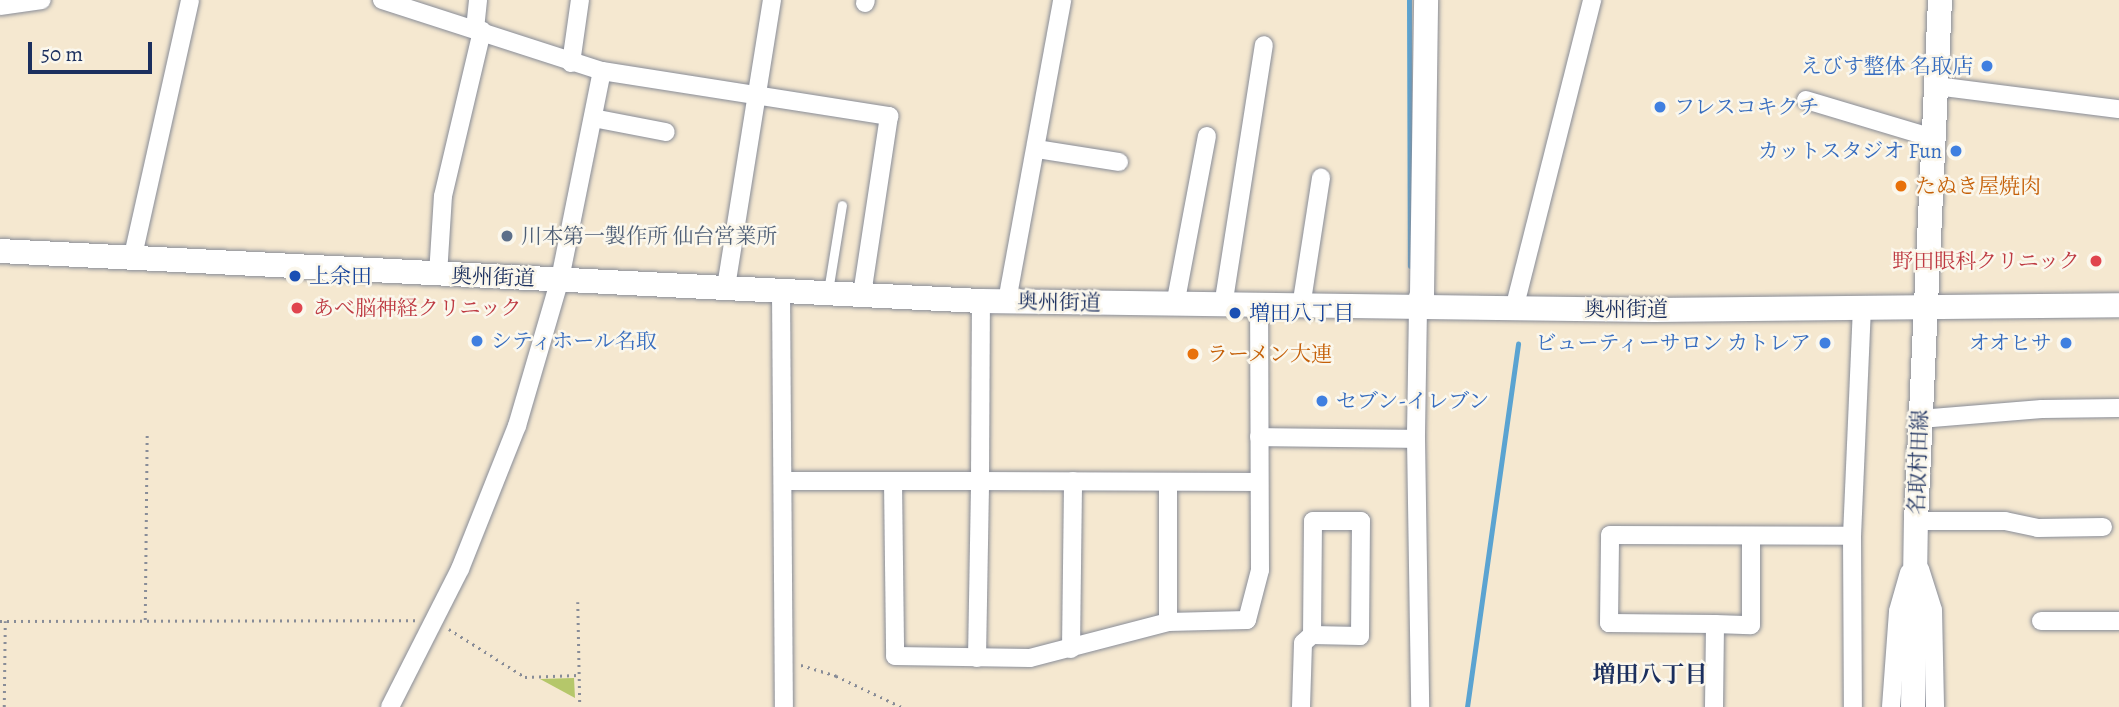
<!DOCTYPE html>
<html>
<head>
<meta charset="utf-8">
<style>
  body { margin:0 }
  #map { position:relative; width:2119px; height:707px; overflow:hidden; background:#f5e8d0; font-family:Alegreya,"Noto Serif JP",serif }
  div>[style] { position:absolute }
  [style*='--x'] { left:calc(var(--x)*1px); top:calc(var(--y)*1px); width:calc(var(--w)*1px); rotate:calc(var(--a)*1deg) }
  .green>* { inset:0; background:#b5c76a }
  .stream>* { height:5px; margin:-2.5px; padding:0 2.5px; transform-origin:2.5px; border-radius:2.5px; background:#5aa3d1 }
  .path>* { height:2.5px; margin-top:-1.25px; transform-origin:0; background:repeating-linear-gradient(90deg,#888c97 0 2px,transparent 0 7px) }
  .roads { filter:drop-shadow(0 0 2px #888c97) drop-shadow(0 0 2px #888c97) }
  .lane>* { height:9px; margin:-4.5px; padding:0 4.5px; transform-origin:4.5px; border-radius:4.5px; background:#fff }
  .street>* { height:18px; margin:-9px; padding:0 9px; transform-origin:9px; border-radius:9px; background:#fff }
  .secondary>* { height:24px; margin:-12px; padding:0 12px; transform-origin:12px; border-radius:12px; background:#fff }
  .dots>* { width:19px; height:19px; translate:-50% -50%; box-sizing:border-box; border:4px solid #fbf7ec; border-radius:50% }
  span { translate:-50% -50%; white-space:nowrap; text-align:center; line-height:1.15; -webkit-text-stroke:5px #fbf7ec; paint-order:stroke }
  .shop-label { font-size:21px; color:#366cbe }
  .right { translate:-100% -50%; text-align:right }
  .left { translate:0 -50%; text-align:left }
  .food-label { font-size:21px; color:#c56008 }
  .service-label { font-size:21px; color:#4e5e75 }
  .health-label { font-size:21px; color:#be3a42 }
  .transit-label { font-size:21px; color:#164399 }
  .street-label { font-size:21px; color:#1b2f5e }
  .neighbourhood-label { font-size:23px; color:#1b2f5e; font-weight:700 }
  .scale { position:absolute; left:28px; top:42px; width:124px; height:32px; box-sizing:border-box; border:4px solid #1b2f5e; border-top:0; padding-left:9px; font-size:21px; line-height:24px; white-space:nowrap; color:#1b2f5e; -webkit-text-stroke:5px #fbf7ec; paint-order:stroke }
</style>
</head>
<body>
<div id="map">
  <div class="green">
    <i style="clip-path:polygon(574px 678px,575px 698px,540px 679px)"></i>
  </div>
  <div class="stream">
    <i style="--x:1409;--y:0;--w:266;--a:89.8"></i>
    <i style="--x:1467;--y:707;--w:367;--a:-82"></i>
  </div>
  <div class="path">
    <i style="--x:578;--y:602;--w:103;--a:88.9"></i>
    <i style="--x:145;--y:620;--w:189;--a:-89.4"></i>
    <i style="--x:0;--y:621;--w:417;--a:-0.1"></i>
    <i style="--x:449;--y:629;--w:90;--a:32.3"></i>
    <i style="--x:525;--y:677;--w:53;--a:-2.2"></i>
    <i style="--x:801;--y:665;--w:37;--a:17"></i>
    <i style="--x:836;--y:676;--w:73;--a:25.2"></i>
    <i style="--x:4;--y:707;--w:86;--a:-89.3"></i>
  </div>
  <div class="roads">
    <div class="lane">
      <i style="--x:828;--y:291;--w:87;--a:-80.8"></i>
    </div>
    <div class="street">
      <i style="--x:382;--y:0;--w:231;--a:17.9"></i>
      <i style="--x:602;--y:71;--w:291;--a:8.9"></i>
      <i style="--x:889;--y:116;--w:181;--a:98.6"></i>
      <i style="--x:865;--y:3;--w:3;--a:-72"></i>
      <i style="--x:0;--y:6;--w:42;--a:-8.1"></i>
      <i style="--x:475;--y:29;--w:29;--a:-84"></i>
      <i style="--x:571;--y:63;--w:64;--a:-81.9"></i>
      <i style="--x:1936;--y:86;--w:184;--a:7.2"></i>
      <i style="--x:1806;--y:100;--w:133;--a:16.7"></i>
      <i style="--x:593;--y:118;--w:74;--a:10.9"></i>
      <i style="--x:1037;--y:149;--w:83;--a:9"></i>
      <i style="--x:132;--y:260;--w:266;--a:-77.4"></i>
      <i style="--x:438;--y:275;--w:79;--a:-86.4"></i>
      <i style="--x:443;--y:196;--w:170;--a:-76.7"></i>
      <i style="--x:726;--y:287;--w:291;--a:-80.9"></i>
      <i style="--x:781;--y:291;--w:416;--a:89.6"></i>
      <i style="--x:1007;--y:301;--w:306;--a:-79.6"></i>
      <i style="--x:1175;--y:305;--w:172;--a:-79.3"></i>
      <i style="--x:1223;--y:306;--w:264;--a:-81.1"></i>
      <i style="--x:1301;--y:307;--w:131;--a:-81.2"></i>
      <i style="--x:1418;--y:307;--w:132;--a:90.9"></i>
      <i style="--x:1416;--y:439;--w:268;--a:89.1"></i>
      <i style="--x:1514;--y:309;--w:319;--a:-75.8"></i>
      <i style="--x:1920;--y:419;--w:122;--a:-4.7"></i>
      <i style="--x:2042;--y:409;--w:77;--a:-0.7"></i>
      <i style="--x:1259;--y:437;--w:157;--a:0.7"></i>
      <i style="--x:783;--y:481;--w:197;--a:0"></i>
      <i style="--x:980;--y:481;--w:180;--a:-89.7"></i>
      <i style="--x:893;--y:481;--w:175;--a:89.3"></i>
      <i style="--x:895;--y:656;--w:135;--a:0.8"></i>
      <i style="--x:1030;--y:658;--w:143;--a:-14.6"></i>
      <i style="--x:1168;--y:622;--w:79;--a:-1.5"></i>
      <i style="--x:1247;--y:620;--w:52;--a:-75.4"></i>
      <i style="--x:1260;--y:570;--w:264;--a:-90.2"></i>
      <i style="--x:1168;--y:482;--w:140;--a:90"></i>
      <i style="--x:1916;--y:521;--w:89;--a:0"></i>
      <i style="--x:2005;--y:521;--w:34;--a:12"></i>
      <i style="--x:2038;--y:528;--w:65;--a:-0.9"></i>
      <i style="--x:1852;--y:536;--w:227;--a:-87.5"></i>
      <i style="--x:1920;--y:569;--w:43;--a:72.4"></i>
      <i style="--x:1933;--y:610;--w:97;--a:88.8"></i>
      <i style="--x:2041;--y:621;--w:78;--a:0"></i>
      <i style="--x:1715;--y:624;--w:36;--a:2"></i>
      <i style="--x:1751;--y:625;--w:89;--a:-90"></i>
      <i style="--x:1071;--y:649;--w:168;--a:-89.3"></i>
      <i style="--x:977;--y:658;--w:177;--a:-89"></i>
      <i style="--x:980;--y:481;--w:279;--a:0.2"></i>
      <i style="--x:390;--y:707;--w:155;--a:-63.1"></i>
      <i style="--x:460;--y:569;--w:154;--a:-68.3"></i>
      <i style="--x:517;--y:426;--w:153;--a:-73.7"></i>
      <i style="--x:560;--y:279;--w:212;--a:-78.6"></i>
      <i style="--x:1301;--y:707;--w:64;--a:-88.2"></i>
      <i style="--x:1303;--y:643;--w:12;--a:-42"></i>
      <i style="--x:1312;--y:635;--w:48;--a:1.2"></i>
      <i style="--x:1360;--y:636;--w:115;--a:-89.5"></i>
      <i style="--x:1361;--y:521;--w:48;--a:180"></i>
      <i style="--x:1313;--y:521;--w:114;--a:90.5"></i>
      <i style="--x:1714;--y:707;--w:83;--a:-89.3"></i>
      <i style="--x:1715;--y:624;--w:106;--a:-179.5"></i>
      <i style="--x:1609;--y:623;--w:88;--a:-89.3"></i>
      <i style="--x:1610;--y:535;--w:242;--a:0.2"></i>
      <i style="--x:1852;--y:536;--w:171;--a:89.7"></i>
      <i style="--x:1891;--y:707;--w:96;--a:-85.8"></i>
      <i style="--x:1898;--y:611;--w:40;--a:-74"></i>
    </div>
    <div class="secondary">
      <i style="--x:0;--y:251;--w:982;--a:2.92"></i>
      <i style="--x:981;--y:301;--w:673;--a:0.77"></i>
      <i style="--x:1654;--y:310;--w:465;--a:-0.6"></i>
      <i style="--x:1418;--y:307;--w:14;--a:-73"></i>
      <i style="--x:1422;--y:294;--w:294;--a:-89.2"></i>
      <i style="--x:1913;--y:707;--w:186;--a:-89.1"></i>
      <i style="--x:1916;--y:521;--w:522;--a:-87.36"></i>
    </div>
  </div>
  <div class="dots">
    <i style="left:1987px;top:66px;background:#3f7fe0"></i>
    <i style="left:1660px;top:107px;background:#3f7fe0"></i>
    <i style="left:1956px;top:151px;background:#3f7fe0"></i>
    <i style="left:1901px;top:186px;background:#e8710a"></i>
    <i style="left:507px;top:236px;background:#5c6f8a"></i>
    <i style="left:2096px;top:261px;background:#e0444e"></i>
    <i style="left:295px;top:276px;background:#1a4fb4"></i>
    <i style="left:297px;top:308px;background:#e0444e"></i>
    <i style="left:1235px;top:313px;background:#1a4fb4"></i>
    <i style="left:477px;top:341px;background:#3f7fe0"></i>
    <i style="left:1825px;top:343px;background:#3f7fe0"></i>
    <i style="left:2066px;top:343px;background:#3f7fe0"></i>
    <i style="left:1193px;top:354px;background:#e8710a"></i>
    <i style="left:1322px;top:401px;background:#3f7fe0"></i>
  </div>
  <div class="shop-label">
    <span class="right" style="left:1973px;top:66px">えびす整体 名取店</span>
    <span class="left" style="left:1674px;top:107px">フレスコキクチ</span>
    <span class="right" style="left:1942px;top:151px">カットスタジオ Fun</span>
    <span class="left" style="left:491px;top:341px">シティホール名取</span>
    <span class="right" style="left:1811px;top:343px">ビューティーサロン カトレア</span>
    <span class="right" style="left:2052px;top:343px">オオヒサ</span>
    <span class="left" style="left:1336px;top:401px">セブン-イレブン</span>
  </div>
  <div class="food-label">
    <span class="left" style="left:1915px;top:186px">たぬき屋焼肉</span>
    <span class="left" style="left:1207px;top:354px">ラーメン大連</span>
  </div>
  <div class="service-label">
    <span class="left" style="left:521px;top:236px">川本第一製作所 仙台営業所</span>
  </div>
  <div class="health-label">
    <span class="right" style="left:2080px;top:261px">野田眼科クリニック</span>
    <span class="left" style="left:313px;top:308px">あべ脳神経クリニック</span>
  </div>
  <div class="transit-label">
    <span class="left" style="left:309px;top:276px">上余田</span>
    <span class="left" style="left:1249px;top:313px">増田八丁目</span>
  </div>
  <div class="street-label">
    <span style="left:493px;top:277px;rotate:2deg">奥州街道</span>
    <span style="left:1059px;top:302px;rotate:1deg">奥州街道</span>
    <span style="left:1626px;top:309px">奥州街道</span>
    <span style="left:1918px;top:462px;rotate:-88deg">名取村田線</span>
  </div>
  <div class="neighbourhood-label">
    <span style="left:1650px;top:675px">増田八丁目</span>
  </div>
  <div class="scale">50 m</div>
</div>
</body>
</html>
